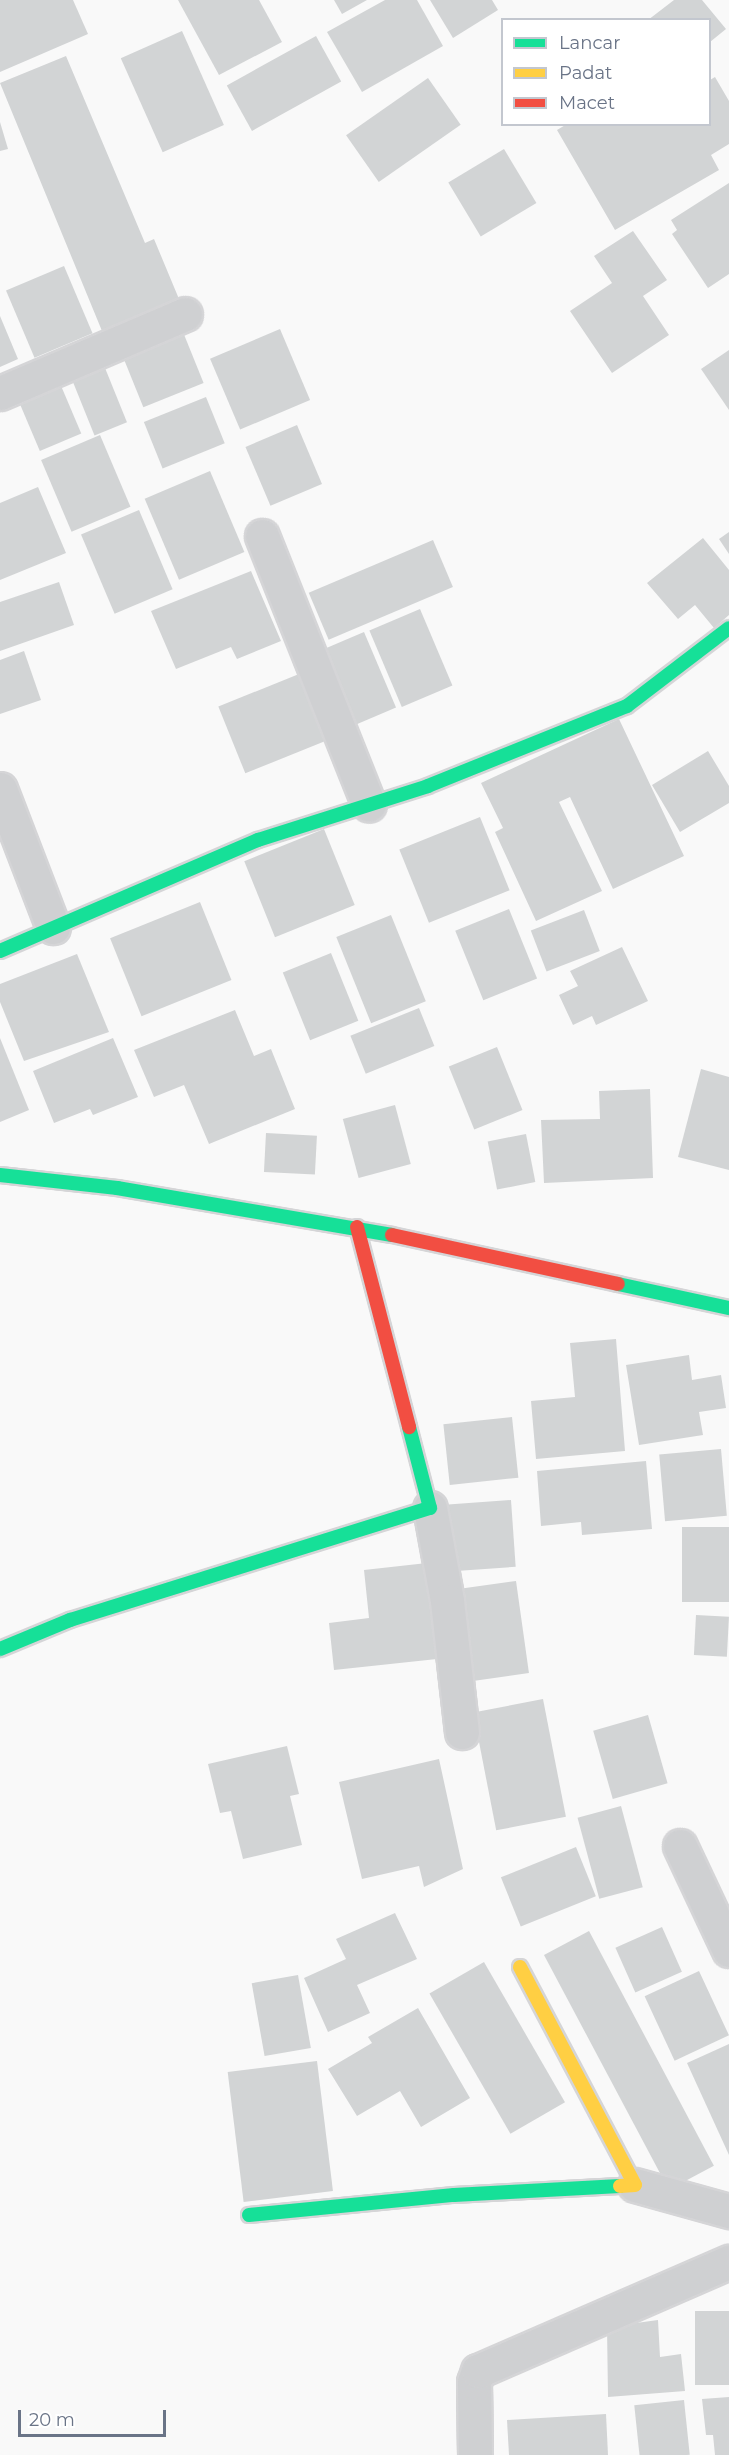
<!DOCTYPE html>
<style>
body{margin:0}
#map{position:relative;width:729px;height:2455px;overflow:hidden;background:#f9f9f9;font-family:Montserrat,sans-serif}
div>[style]{position:absolute}
.building>*{inset:0;background:#d2d4d5;transform-origin:0 0}
.roads{filter:drop-shadow(2px 0 #d5d5d7) drop-shadow(-2px 0 #d5d5d7) drop-shadow(0 2px #d5d5d7) drop-shadow(0 -2px #d5d5d7)}
.street>*{height:33px;margin:-16.5px;padding:0 16.5px;transform-origin:16.5px;border-radius:16.5px;background:#cfd0d2}
.fast>*{height:14px;margin:-7px;padding:0 7px;transform-origin:7px;border-radius:7px;background:#16e098}
.slow>*{height:14px;margin:-7px;padding:0 7px;transform-origin:7px;border-radius:7px;background:#ffcf43}
.jam>*{height:14px;margin:-7px;padding:0 7px;transform-origin:7px;border-radius:7px;background:#f24e42}
span{translate:-50% -50%;white-space:nowrap;text-align:center;line-height:1.15;-webkit-text-stroke:6px #fff;paint-order:stroke}
.legend{position:absolute;left:501px;top:18px;width:210px;height:108px;box-sizing:border-box;background:#fff;border:2px solid #c3c7cf;margin:0;padding:8px 10px;list-style:none;font-size:18px;color:#6a7487}
.legend li{display:flex;align-items:center;gap:12px;height:30px}
.legend b{width:30px;border:2px solid #c3c7cf}
.scale{position:absolute;left:18px;top:2410px;width:148px;height:27px;box-sizing:border-box;border:3px solid #6a7487;border-top:0;padding-left:8px;font-size:18px;line-height:21px;white-space:nowrap;color:#6a7487;-webkit-text-stroke:4px #fff;paint-order:stroke}
</style>
<div id="map">
<div class="building">
<div style="clip-path:polygon(0 0,73px 0,88px 34px,0 72px)"></div>
<div style="clip-path:polygon(178px 0,259px 0,282px 42px,219px 75px)"></div>
<div style="clip-path:polygon(334px 0,367px 0,342px 14px)"></div>
<div style="clip-path:polygon(385px 0,417px 0,443px 46px,362px 92px,327px 32px)"></div>
<div style="clip-path:polygon(430px 0,492px 0,498px 10px,453px 38px)"></div>
<div style="clip-path:polygon(674px 0,702px 0,726px 29px,710px 42px,710px 20px,648px 20px)"></div>
<div style="left:182px;top:31px;width:103px;height:67px;rotate:66deg"></div>
<div style="left:316px;top:36px;width:52px;height:102px;rotate:61deg"></div>
<div style="clip-path:polygon(66px 56px,145px 243px,154px 239px,179px 299px,102px 331px,0 83px)"></div>
<div style="clip-path:polygon(715px 77px,729px 101px,729px 144px,711px 155px,719px 170px,615px 230px,557px 130px,567px 124px,710px 124px,710px 80px)"></div>
<div style="left:428px;top:78px;width:57px;height:100px;rotate:55deg"></div>
<div style="clip-path:polygon(0 122px,8px 149px,0 151px)"></div>
<div style="left:504px;top:149px;width:63px;height:65px;rotate:59deg"></div>
<div style="clip-path:polygon(729px 183px,729px 274px,708px 288px,672px 234px,677px 230px,671px 220px)"></div>
<div style="clip-path:polygon(633px 231px,667px 280px,643px 296px,669px 335px,612px 373px,570px 311px,612px 283px,594px 256px)"></div>
<div style="left:64px;top:266px;width:73px;height:63px;rotate:67deg"></div>
<div style="clip-path:polygon(0 316px,18px 359px,0 367px)"></div>
<div style="left:280px;top:329px;width:77px;height:76px;rotate:67deg"></div>
<div style="left:183px;top:332px;width:55px;height:65px;rotate:68deg"></div>
<div style="clip-path:polygon(729px 350px,729px 410px,701px 369px)"></div>
<div style="left:103px;top:363px;width:64px;height:35px;rotate:68deg"></div>
<div style="left:59px;top:381px;width:57px;height:45px;rotate:67deg"></div>
<div style="left:206px;top:397px;width:50px;height:67px;rotate:68deg"></div>
<div style="left:297px;top:425px;width:64px;height:56px;rotate:67deg"></div>
<div style="left:100px;top:435px;width:78px;height:64px;rotate:67deg"></div>
<div style="left:210px;top:471px;width:88px;height:71px;rotate:67deg"></div>
<div style="clip-path:polygon(38px 487px,66px 553px,0 580px,0 503px)"></div>
<div style="left:139px;top:510px;width:86px;height:63px;rotate:67deg"></div>
<div style="clip-path:polygon(729px 532px,729px 554px,719px 539px)"></div>
<div style="clip-path:polygon(703px 538px,729px 570px,729px 615px,714px 628px,695px 605px,678px 619px,647px 583px)"></div>
<div style="left:433px;top:540px;width:51px;height:135px;rotate:67deg"></div>
<div style="clip-path:polygon(251px 571px,281px 641px,237px 659px,231px 647px,176px 669px,151px 611px)"></div>
<div style="clip-path:polygon(59px 582px,74px 625px,0 651px,0 602px)"></div>
<div style="left:420px;top:609px;width:83px;height:55px;rotate:67deg"></div>
<div style="left:364px;top:632px;width:82px;height:44px;rotate:67deg"></div>
<div style="clip-path:polygon(24px 651px,41px 700px,0 714px,0 660px)"></div>
<div style="left:299px;top:674px;width:72px;height:87px;rotate:68deg"></div>
<div style="clip-path:polygon(619px 719px,684px 856px,613px 889px,570px 797px,559px 802px,602px 891px,536px 921px,495px 832px,503px 828px,481px 783px)"></div>
<div style="clip-path:polygon(708px 751px,729px 786px,729px 803px,680px 832px,652px 785px)"></div>
<div style="left:480px;top:817px;width:79px;height:87px;rotate:68deg"></div>
<div style="left:324px;top:829px;width:82px;height:86px;rotate:68deg"></div>
<div style="left:200px;top:902px;width:84px;height:97px;rotate:68deg"></div>
<div style="left:509px;top:909px;width:75px;height:58px;rotate:68deg"></div>
<div style="left:584px;top:910px;width:44px;height:57px;rotate:69deg"></div>
<div style="left:391px;top:915px;width:93px;height:59px;rotate:68deg"></div>
<div style="clip-path:polygon(622px 947px,648px 1001px,596px 1025px,592px 1016px,573px 1025px,559px 995px,578px 986px,570px 971px)"></div>
<div style="left:331px;top:953px;width:73px;height:52px;rotate:68deg"></div>
<div style="clip-path:polygon(77px 954px,109px 1032px,24px 1061px,0 1002px,0 984px)"></div>
<div style="left:419px;top:1008px;width:41px;height:74px;rotate:68deg"></div>
<div style="clip-path:polygon(235px 1010px,254px 1056px,271px 1049px,295px 1109px,209px 1144px,184px 1085px,154px 1097px,134px 1050px)"></div>
<div style="clip-path:polygon(0 1038px,29px 1110px,0 1122px)"></div>
<div style="clip-path:polygon(113px 1038px,138px 1097px,93px 1115px,90px 1109px,54px 1123px,33px 1071px)"></div>
<div style="left:497px;top:1047px;width:68px;height:52px;rotate:68deg"></div>
<div style="clip-path:polygon(701px 1069px,729px 1077px,729px 1170px,678px 1157px)"></div>
<div style="clip-path:polygon(650px 1089px,653px 1178px,544px 1183px,541px 1120px,600px 1119px,599px 1091px)"></div>
<div style="left:395px;top:1105px;width:61px;height:54px;rotate:75deg"></div>
<div style="left:266px;top:1133px;width:51px;height:39px;rotate:3deg"></div>
<div style="left:526px;top:1134px;width:49px;height:39px;rotate:79deg"></div>
<div style="clip-path:polygon(616px 1339px,625px 1451px,536px 1459px,531px 1401px,575px 1397px,570px 1343px)"></div>
<div style="clip-path:polygon(689px 1355px,692px 1380px,721px 1375px,726px 1408px,699px 1412px,703px 1435px,639px 1445px,626px 1365px)"></div>
<div style="left:512px;top:1417px;width:61px;height:69px;rotate:84deg"></div>
<div style="left:721px;top:1449px;width:67px;height:62px;rotate:85deg"></div>
<div style="clip-path:polygon(646px 1461px,652px 1529px,582px 1535px,581px 1522px,541px 1526px,537px 1471px)"></div>
<div style="left:511px;top:1500px;width:67px;height:63px;rotate:86deg"></div>
<div style="left:729px;top:1527px;width:75px;height:47px;rotate:90deg"></div>
<div style="clip-path:polygon(427px 1563px,437px 1659px,334px 1670px,329px 1623px,369px 1618px,364px 1570px)"></div>
<div style="left:516px;top:1581px;width:93px;height:60px;rotate:82deg"></div>
<div style="left:696px;top:1615px;width:33px;height:40px;rotate:3deg"></div>
<div style="left:543px;top:1699px;width:120px;height:71px;rotate:79deg"></div>
<div style="left:648px;top:1715px;width:71px;height:57px;rotate:74deg"></div>
<div style="clip-path:polygon(287px 1746px,299px 1794px,290px 1796px,302px 1845px,243px 1859px,231px 1811px,220px 1813px,208px 1764px)"></div>
<div style="clip-path:polygon(439px 1759px,463px 1869px,424px 1887px,419px 1866px,362px 1879px,339px 1782px)"></div>
<div style="left:621px;top:1806px;width:84px;height:45px;rotate:75deg"></div>
<div style="left:576px;top:1847px;width:53px;height:81px;rotate:68deg"></div>
<div style="clip-path:polygon(395px 1913px,417px 1959px,357px 1985px,370px 2013px,328px 2032px,304px 1978px,346px 1959px,336px 1939px)"></div>
<div style="left:662px;top:1927px;width:49px;height:51px;rotate:66deg"></div>
<div style="left:589px;top:1931px;width:266px;height:51px;rotate:62deg"></div>
<div style="left:484px;top:1962px;width:162px;height:63px;rotate:60deg"></div>
<div style="left:699px;top:1971px;width:71px;height:60px;rotate:65deg"></div>
<div style="left:298px;top:1975px;width:74px;height:47px;rotate:80deg"></div>
<div style="clip-path:polygon(418px 2008px,470px 2098px,421px 2127px,400px 2091px,357px 2116px,328px 2069px,372px 2043px,368px 2037px)"></div>
<div style="clip-path:polygon(729px 2044px,729px 2155px,687px 2063px)"></div>
<div style="left:317px;top:2061px;width:131px;height:90px;rotate:83deg"></div>
<div style="left:729px;top:2311px;width:74px;height:34px;rotate:90deg"></div>
<div style="clip-path:polygon(658px 2320px,660px 2357px,681px 2354px,685px 2391px,608px 2397px,607px 2327px)"></div>
<div style="clip-path:polygon(729px 2397px,729px 2455px,715px 2455px,713px 2435px,706px 2435px,702px 2399px)"></div>
<div style="left:684px;top:2400px;width:55px;height:50px;rotate:84deg"></div>
<div style="clip-path:polygon(606px 2414px,608px 2455px,509px 2455px,507px 2420px)"></div>
</div>
<div class="roads">
<div class="street">
<div style="left:0;top:393px;width:201px;rotate:-23.1deg"></div>
<div style="left:262px;top:536px;width:289px;rotate:68.3deg"></div>
<div style="left:0;top:789px;width:148px;rotate:69deg"></div>
<div style="left:430px;top:1508px;width:95px;rotate:79.6deg"></div>
<div style="left:447px;top:1601px;width:132px;rotate:83.5deg"></div>
<div style="left:680px;top:1846px;width:115px;rotate:64.8deg"></div>
<div style="left:635px;top:2185px;width:98px;rotate:15.5deg"></div>
<div style="left:475px;top:2455px;width:73px;rotate:-90.8deg"></div>
<div style="left:474px;top:2382px;width:12px;rotate:-70deg"></div>
<div style="left:478px;top:2371px;width:274px;rotate:-23.5deg"></div>
</div>
<div class="fast">
<div style="left:0;top:951px;width:281px;rotate:-23.3deg"></div>
<div style="left:258px;top:840px;width:178px;rotate:-17.6deg"></div>
<div style="left:428px;top:786px;width:214px;rotate:-21.9deg"></div>
<div style="left:627px;top:706px;width:128px;rotate:-37.4deg"></div>
<div style="left:0;top:1175px;width:118px;rotate:6.3deg"></div>
<div style="left:117px;top:1188px;width:279px;rotate:9.7deg"></div>
<div style="left:618px;top:1284px;width:114px;rotate:12.2deg"></div>
<div style="left:0;top:1649px;width:76px;rotate:-22.5deg"></div>
<div style="left:70px;top:1620px;width:377px;rotate:-17.3deg"></div>
<div style="left:430px;top:1508px;width:84px;rotate:-104.5deg"></div>
<div style="left:249px;top:2215px;width:206px;rotate:-5.6deg"></div>
<div style="left:454px;top:2195px;width:166px;rotate:-3.1deg"></div>
</div>
<div class="slow">
<div style="left:520px;top:1967px;width:246px;rotate:62.2deg"></div>
<div style="left:635px;top:2185px;width:15px;rotate:176deg"></div>
</div>
<div class="jam">
<div style="left:357px;top:1227px;width:207px;rotate:75.4deg"></div>
<div style="left:392px;top:1235px;width:231px;rotate:12.2deg"></div>
</div>
</div>
<ul class="legend">
<li><b style="height:8px;background:#16e098"></b>Lancar</li>
<li><b style="height:8px;background:#ffcf43"></b>Padat</li>
<li><b style="height:8px;background:#f24e42"></b>Macet</li>
</ul>
<div class="scale">20 m</div>
</div>
